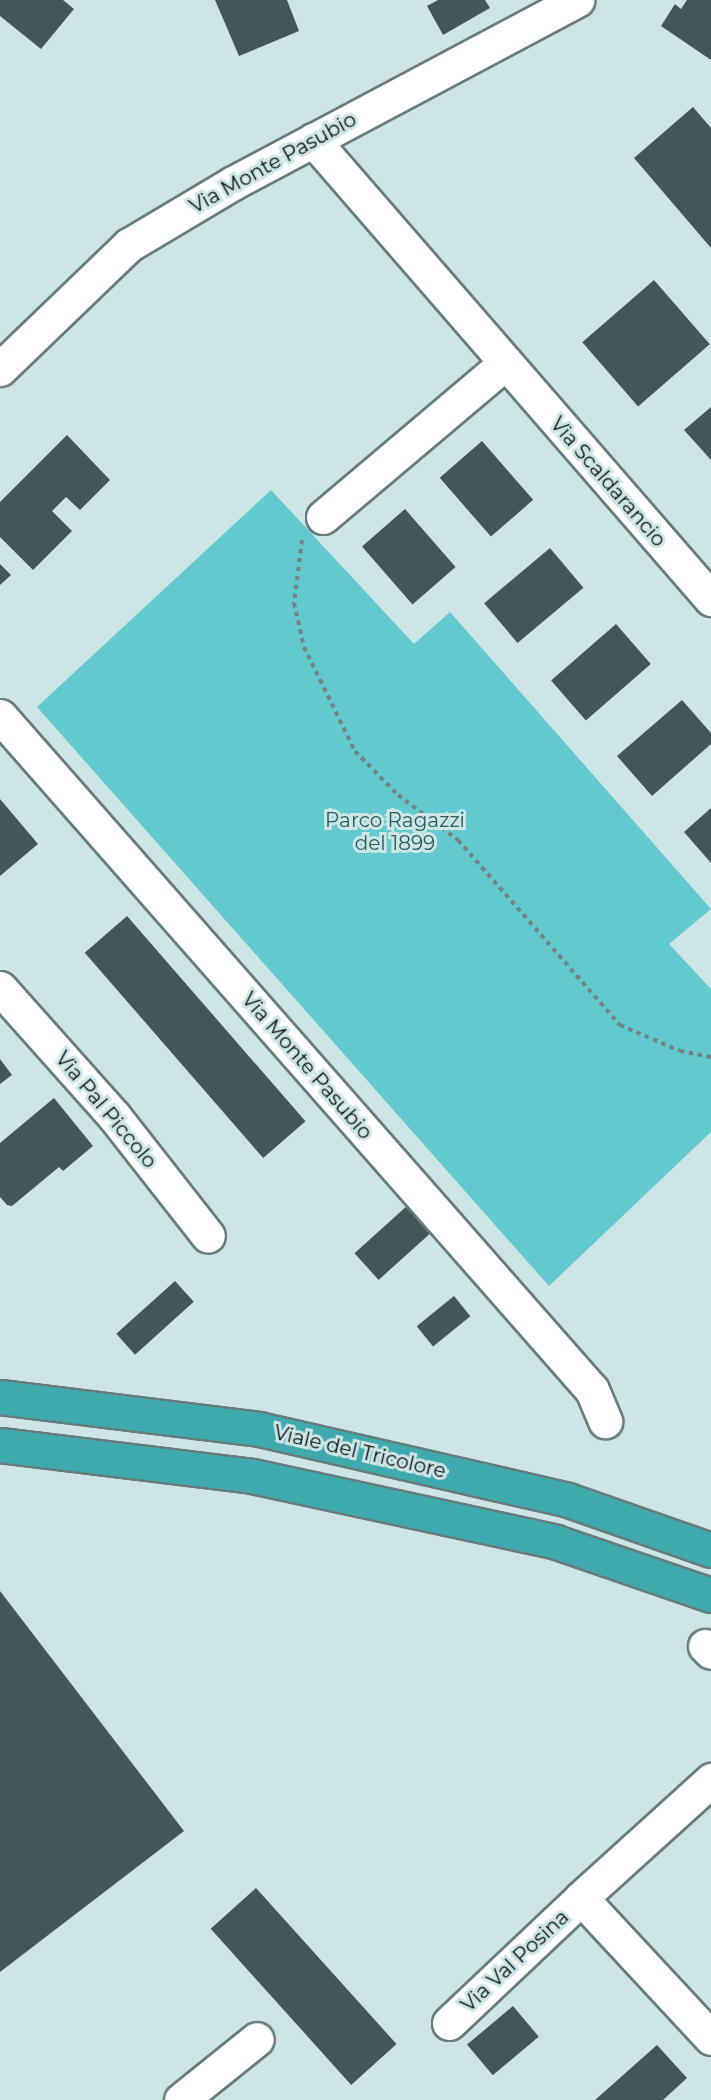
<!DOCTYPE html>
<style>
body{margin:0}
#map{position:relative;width:711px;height:2100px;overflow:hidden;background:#cee5e6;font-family:Montserrat,sans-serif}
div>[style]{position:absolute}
.green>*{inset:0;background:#62c9ce}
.building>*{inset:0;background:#435758;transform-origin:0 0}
.path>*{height:4px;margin-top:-2px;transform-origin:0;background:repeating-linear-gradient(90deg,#748485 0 4.5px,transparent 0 9px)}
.roads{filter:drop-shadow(2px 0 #677b7c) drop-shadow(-2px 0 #677b7c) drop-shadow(0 2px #677b7c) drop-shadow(0 -2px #677b7c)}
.minor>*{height:33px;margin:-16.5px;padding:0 16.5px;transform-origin:16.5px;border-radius:16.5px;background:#fff}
.highway>*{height:33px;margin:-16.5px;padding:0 16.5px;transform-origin:16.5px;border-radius:16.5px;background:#3faaae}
span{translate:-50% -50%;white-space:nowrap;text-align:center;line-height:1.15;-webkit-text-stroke:6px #cee5e6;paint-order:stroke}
.street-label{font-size:20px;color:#0a1212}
.park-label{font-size:20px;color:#275e61}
</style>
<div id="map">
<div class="green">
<div style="clip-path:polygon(271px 490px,414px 644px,450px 612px,711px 909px,669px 944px,711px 989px,711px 1132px,549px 1286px,37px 707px)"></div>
</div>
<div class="building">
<div style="clip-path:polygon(0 0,63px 0,74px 9px,41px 49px,0 16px)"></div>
<div style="clip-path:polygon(215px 0,287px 0,299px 31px,239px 56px)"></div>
<div style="clip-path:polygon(438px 0,485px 0,490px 8px,443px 35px,427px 6px)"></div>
<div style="clip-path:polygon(687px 0,711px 0,711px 60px,661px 26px,675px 4px,681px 9px)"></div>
<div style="clip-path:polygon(693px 107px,711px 128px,711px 248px,634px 158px)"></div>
<div style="left:654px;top:280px;width:85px;height:95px;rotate:49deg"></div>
<div style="clip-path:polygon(711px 407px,711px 460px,684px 430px)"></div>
<div style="clip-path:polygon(67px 435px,110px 480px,80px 510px,66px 497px,52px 511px,72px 531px,33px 570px,0 537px,0 502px)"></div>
<div style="left:482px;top:441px;width:78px;height:56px;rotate:49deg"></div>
<div style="left:405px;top:509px;width:77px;height:57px;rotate:49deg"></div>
<div style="left:550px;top:548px;width:52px;height:86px;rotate:50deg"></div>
<div style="clip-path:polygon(0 564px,11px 575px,0 585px)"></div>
<div style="left:616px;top:624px;width:53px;height:86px;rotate:49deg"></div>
<div style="clip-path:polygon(682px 700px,711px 733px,711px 744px,652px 796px,617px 756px)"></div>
<div style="clip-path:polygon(0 799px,38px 844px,0 876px)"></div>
<div style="clip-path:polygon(711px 808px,711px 863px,684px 832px)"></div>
<div style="left:127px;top:916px;width:272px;height:56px;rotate:49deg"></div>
<div style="clip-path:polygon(0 1059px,12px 1075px,0 1084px)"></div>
<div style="clip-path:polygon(54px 1098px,93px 1146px,63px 1171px,59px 1167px,12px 1206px,7px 1205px,0 1197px,0 1143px)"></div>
<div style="left:408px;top:1205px;width:36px;height:72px;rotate:48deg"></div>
<div style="left:175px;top:1281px;width:28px;height:79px;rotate:48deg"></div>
<div style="left:454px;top:1296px;width:26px;height:48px;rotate:51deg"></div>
<div style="clip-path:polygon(0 1591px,184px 1831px,0 1972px)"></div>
<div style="left:256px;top:1888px;width:210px;height:61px;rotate:48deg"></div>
<div style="left:513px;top:2006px;width:40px;height:60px;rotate:50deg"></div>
<div style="clip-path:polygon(657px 2045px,687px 2078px,663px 2100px,595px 2100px)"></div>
</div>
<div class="path">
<div style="left:302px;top:540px;width:64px;rotate:97.2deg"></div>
<div style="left:294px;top:603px;width:45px;rotate:77.2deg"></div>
<div style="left:304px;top:647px;width:116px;rotate:63.9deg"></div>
<div style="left:355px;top:751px;width:62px;rotate:45.7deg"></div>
<div style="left:398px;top:795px;width:75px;rotate:36.9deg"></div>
<div style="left:458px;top:840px;width:246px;rotate:48.8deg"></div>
<div style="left:620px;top:1025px;width:65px;rotate:23.4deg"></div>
<div style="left:680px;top:1051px;width:32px;rotate:11deg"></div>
</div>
<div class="roads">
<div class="minor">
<div style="left:313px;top:140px;width:608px;rotate:49.07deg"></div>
<div style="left:0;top:369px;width:179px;rotate:-43.9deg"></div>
<div style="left:129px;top:245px;width:121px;rotate:-30.8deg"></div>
<div style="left:233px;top:183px;width:390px;rotate:-28deg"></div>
<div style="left:323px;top:517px;width:237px;rotate:-40.2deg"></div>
<div style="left:0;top:716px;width:897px;rotate:48.71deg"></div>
<div style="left:592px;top:1390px;width:34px;rotate:67deg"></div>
<div style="left:0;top:988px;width:171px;rotate:48.3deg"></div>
<div style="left:114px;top:1116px;width:152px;rotate:51.9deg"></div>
<div style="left:705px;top:1646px;width:8px;rotate:45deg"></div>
<div style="left:581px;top:1898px;width:176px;rotate:-42.2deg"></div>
<div style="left:449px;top:2023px;width:182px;rotate:-43.4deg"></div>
<div style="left:581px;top:1898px;width:191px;rotate:47.1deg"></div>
<div style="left:181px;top:2100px;width:97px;rotate:-38.8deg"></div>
</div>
<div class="highway">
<div style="left:0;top:1397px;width:261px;rotate:7deg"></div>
<div style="left:259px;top:1429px;width:317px;rotate:12.9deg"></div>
<div style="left:568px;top:1500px;width:151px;rotate:19.3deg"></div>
<div style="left:0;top:1445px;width:254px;rotate:7deg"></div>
<div style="left:252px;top:1476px;width:311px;rotate:12.2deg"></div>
<div style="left:556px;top:1542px;width:164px;rotate:18.9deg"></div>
</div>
</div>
<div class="street-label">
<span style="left:273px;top:163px;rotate:-29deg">Via Monte Pasubio</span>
<span style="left:608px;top:482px;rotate:49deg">Via Scaldarancio</span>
<span style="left:307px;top:1066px;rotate:49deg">Via Monte Pasubio</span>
<span style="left:106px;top:1110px;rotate:50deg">Via Pal Piccolo</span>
<span style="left:360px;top:1452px;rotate:13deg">Viale del Tricolore</span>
<span style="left:515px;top:1961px;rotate:-43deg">Via Val Posina</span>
</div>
<div class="park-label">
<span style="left:395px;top:832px">Parco Ragazzi<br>del 1899</span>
</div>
</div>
